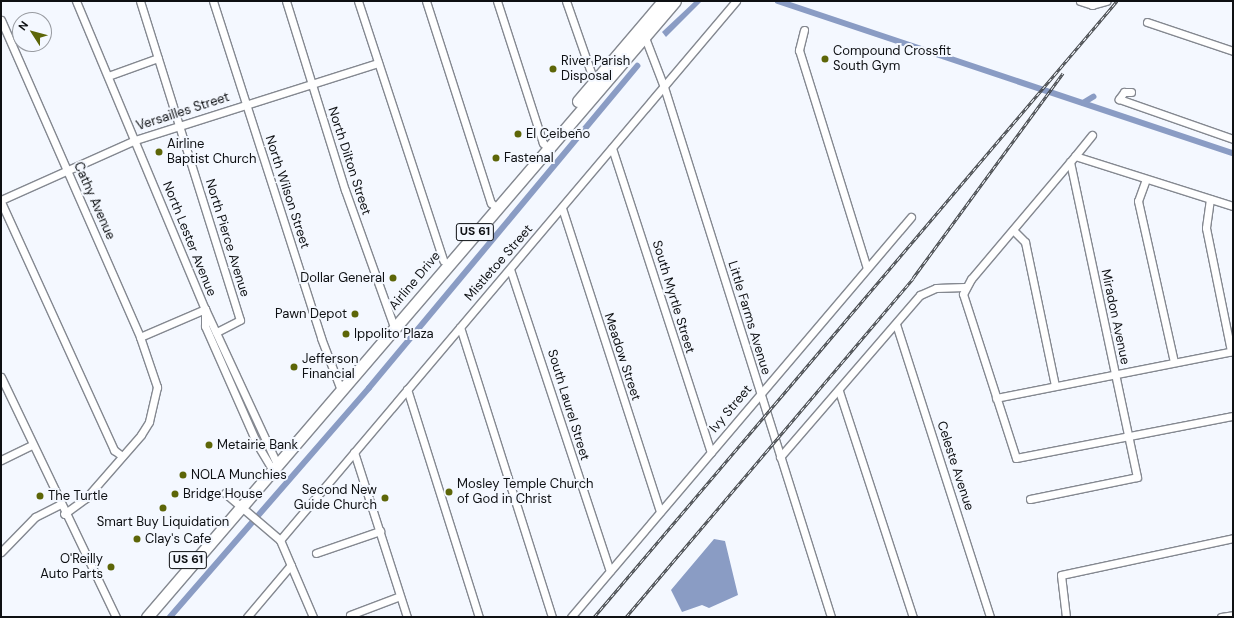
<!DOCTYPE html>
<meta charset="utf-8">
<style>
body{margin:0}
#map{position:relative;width:1234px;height:618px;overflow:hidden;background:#f4f8ff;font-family:"DM Sans",sans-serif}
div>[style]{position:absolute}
.water>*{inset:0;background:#8a9cc4}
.canal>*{height:5.5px;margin:-2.75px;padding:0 2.75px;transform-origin:2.75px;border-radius:2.75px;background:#8a9cc4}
.roads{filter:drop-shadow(1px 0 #848890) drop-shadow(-1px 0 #848890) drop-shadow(0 1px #848890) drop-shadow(0 -1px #848890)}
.minor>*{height:7px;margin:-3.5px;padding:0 3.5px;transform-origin:3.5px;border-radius:3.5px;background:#fff}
.highway>*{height:11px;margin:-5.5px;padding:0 5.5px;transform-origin:5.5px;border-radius:5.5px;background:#fff}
.rail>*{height:3px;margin-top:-1.5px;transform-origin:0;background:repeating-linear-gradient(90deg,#f4f8ff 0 4.5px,#414448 0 9px);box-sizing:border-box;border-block:1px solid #414448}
.dots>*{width:11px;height:11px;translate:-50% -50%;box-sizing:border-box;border:2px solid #f4f8ff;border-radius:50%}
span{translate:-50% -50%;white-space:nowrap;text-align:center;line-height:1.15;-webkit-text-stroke:4px #f4f8ff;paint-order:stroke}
.shield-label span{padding:1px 3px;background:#f4f8ff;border:1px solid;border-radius:3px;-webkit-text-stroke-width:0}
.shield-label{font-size:12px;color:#0e1013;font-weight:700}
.poi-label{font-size:13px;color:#0e1013}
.left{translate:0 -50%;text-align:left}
.right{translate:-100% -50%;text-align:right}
.street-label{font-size:13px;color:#0e1013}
.frame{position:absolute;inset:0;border:2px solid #0e1013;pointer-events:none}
.north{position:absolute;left:12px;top:12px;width:40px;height:40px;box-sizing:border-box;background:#f4f8ff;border:1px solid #989ba1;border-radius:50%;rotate:306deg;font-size:11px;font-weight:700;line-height:16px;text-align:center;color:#0e1013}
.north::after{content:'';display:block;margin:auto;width:14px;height:18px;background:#5d6608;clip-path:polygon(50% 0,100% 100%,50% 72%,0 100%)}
</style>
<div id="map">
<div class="water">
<div style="clip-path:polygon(695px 1px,702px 1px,666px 37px,662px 32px)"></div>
<div style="clip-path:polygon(714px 539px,725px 541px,738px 595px,709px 608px,702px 605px,682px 612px,671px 590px)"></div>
</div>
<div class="canal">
<div style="left:778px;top:1px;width:480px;rotate:18.5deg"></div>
<div style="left:1083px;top:103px;width:12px;rotate:-31deg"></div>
<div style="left:170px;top:617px;width:303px;rotate:-49deg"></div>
<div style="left:369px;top:388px;width:419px;rotate:-50.2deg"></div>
</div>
<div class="roads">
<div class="minor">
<div style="left:76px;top:1px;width:334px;rotate:67.3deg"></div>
<div style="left:205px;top:309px;width:173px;rotate:65.1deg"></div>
<div style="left:140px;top:1px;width:334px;rotate:72.6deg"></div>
<div style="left:240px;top:320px;width:27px;rotate:153deg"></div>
<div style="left:213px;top:1px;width:354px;rotate:72.2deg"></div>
<div style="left:321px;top:338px;width:56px;rotate:69deg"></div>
<div style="left:286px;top:1px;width:198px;rotate:72.7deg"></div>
<div style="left:345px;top:190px;width:145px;rotate:70.3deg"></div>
<div style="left:358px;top:1px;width:273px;rotate:71.8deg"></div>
<div style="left:426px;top:1px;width:212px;rotate:72.2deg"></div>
<div style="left:491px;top:203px;width:6px;rotate:39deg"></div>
<div style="left:497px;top:1px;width:149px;rotate:72.1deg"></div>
<div style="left:543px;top:143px;width:6px;rotate:45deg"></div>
<div style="left:566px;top:1px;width:88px;rotate:70.7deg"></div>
<div style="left:1080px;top:1px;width:13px;rotate:18deg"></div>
<div style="left:1092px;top:5px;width:15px;rotate:-16deg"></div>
<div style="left:1px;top:20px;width:346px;rotate:66.3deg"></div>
<div style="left:140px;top:337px;width:53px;rotate:71.2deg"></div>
<div style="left:157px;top:387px;width:36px;rotate:103deg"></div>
<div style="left:149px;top:422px;width:15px;rotate:122deg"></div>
<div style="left:141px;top:435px;width:84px;rotate:131.1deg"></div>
<div style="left:86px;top:498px;width:27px;rotate:144deg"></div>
<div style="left:1147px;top:22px;width:91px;rotate:18.6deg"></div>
<div style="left:804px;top:30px;width:21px;rotate:104deg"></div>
<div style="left:799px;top:50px;width:228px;rotate:72.7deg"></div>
<div style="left:644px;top:35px;width:56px;rotate:69deg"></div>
<div style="left:664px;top:87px;width:556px;rotate:72.51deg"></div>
<div style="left:108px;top:76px;width:53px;rotate:-19.8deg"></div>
<div style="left:1131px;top:92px;width:7px;rotate:180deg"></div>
<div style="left:1124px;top:92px;width:9px;rotate:126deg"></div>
<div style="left:1119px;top:99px;width:121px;rotate:19.3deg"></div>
<div style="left:1092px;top:135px;width:27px;rotate:129deg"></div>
<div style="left:1075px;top:156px;width:166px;rotate:17.6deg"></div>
<div style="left:612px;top:148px;width:320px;rotate:72deg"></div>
<div style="left:1075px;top:156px;width:161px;rotate:130.2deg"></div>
<div style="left:971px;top:279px;width:17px;rotate:118deg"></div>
<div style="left:963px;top:294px;width:172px;rotate:72.1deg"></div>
<div style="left:1016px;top:458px;width:221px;rotate:-11deg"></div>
<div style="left:1146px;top:179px;width:23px;rotate:110deg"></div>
<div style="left:1138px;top:201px;width:165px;rotate:77.4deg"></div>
<div style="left:1210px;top:199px;width:29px;rotate:98deg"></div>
<div style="left:1206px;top:228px;width:126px;rotate:78.5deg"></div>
<div style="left:1px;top:200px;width:147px;rotate:-24.1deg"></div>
<div style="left:135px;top:140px;width:255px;rotate:-17.6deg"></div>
<div style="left:1px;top:202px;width:273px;rotate:65.5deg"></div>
<div style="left:114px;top:450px;width:10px;rotate:37deg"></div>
<div style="left:562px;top:208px;width:319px;rotate:72.1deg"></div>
<div style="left:1013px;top:230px;width:17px;rotate:45deg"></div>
<div style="left:1025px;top:242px;width:147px;rotate:78.2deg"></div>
<div style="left:510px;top:269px;width:318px;rotate:71.7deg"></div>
<div style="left:205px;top:309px;width:17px;rotate:90deg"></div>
<div style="left:205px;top:326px;width:129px;rotate:66.2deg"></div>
<div style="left:257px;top:444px;width:33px;rotate:59deg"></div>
<div style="left:896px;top:324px;width:308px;rotate:72.2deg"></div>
<div style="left:460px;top:327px;width:304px;rotate:72.4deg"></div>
<div style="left:140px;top:337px;width:71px;rotate:-23.3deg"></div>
<div style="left:1px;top:377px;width:266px;rotate:64.4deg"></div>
<div style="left:407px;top:389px;width:239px;rotate:72.5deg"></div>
<div style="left:839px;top:391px;width:238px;rotate:71.9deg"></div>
<div style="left:996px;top:398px;width:242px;rotate:-11.2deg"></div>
<div style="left:354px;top:452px;width:173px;rotate:72.2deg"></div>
<div style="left:780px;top:457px;width:214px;rotate:-49.2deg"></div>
<div style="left:920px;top:295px;width:17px;rotate:-24deg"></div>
<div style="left:936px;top:288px;width:29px;rotate:-2deg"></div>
<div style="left:1px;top:460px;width:34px;rotate:-26deg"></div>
<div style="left:225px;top:493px;width:72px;rotate:40.5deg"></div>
<div style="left:280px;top:540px;width:84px;rotate:66.8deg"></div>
<div style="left:1030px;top:499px;width:109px;rotate:-11.6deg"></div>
<div style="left:1137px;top:477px;width:322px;rotate:-102deg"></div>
<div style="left:280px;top:540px;width:706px;rotate:-49.77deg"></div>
<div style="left:1px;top:552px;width:49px;rotate:-45.8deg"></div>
<div style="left:35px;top:517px;width:28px;rotate:-27deg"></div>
<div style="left:316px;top:553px;width:68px;rotate:-19deg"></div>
<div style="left:350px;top:615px;width:53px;rotate:-20.8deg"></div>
<div style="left:247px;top:617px;width:68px;rotate:-49.8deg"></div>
<div style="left:571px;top:617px;width:525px;rotate:-49.64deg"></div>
<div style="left:1066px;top:617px;width:42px;rotate:-96.8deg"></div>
<div style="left:1061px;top:575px;width:176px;rotate:-12.1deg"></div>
<div style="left:1221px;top:617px;width:12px;rotate:-9deg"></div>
</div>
<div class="highway">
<div style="left:578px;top:101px;width:131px;rotate:-49.6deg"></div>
<div style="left:147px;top:617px;width:811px;rotate:-49.4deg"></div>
</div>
</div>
<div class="rail">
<div style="left:594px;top:617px;width:808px;rotate:-49.67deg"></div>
<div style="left:626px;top:617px;width:444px;rotate:-49.7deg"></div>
<div style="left:913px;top:278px;width:254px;rotate:-53.8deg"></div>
</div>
<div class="dots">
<div style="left:825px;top:59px;background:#5d6608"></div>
<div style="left:553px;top:69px;background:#5d6608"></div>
<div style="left:518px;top:134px;background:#5d6608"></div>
<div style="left:159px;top:152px;background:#5d6608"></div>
<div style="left:496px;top:158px;background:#5d6608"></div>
<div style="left:393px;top:278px;background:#5d6608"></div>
<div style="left:355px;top:314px;background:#5d6608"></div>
<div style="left:346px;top:334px;background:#5d6608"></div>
<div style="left:294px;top:367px;background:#5d6608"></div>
<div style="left:209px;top:445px;background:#5d6608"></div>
<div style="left:183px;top:475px;background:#5d6608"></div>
<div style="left:449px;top:492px;background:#5d6608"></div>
<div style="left:175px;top:494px;background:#5d6608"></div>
<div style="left:40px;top:496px;background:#5d6608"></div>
<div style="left:385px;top:498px;background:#5d6608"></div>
<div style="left:163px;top:508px;background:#5d6608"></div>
<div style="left:137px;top:539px;background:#5d6608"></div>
<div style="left:111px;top:567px;background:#5d6608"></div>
</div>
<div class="shield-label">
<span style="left:475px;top:232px">US 61</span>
<span style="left:188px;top:560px">US 61</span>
</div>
<div class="poi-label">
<span class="left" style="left:833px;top:59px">Compound Crossfit<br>South Gym</span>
<span class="left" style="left:561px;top:69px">River Parish<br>Disposal</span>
<span class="left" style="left:526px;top:134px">El Ceibeño</span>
<span class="left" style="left:167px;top:152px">Airline<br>Baptist Church</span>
<span class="left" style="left:504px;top:158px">Fastenal</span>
<span class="right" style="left:385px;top:278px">Dollar General</span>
<span class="right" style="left:347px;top:314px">Pawn Depot</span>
<span class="left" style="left:354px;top:334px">Ippolito Plaza</span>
<span class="left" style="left:302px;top:367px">Jefferson<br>Financial</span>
<span class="left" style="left:217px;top:445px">Metairie Bank</span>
<span class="left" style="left:191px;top:475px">NOLA Munchies</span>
<span class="left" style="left:457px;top:492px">Mosley Temple Church<br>of God in Christ</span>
<span class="right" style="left:377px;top:498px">Second New<br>Guide Church</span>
<span class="left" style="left:183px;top:494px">Bridge House</span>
<span class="left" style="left:48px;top:496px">The Turtle</span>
<span style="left:163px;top:522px">Smart Buy Liquidation</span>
<span class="left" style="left:145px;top:539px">Clay's Cafe</span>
<span class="right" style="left:103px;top:567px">O'Reilly<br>Auto Parts</span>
</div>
<div class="street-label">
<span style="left:183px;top:112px;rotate:-18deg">Versailles Street</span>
<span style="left:349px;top:161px;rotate:72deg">North Dilton Street</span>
<span style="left:287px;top:192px;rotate:72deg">North Wilson Street</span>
<span style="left:94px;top:201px;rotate:66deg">Cathy Avenue</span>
<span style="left:227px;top:238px;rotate:73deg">North Pierce Avenue</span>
<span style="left:189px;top:239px;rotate:68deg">North Lester Avenue</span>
<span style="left:499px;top:263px;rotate:-49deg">Mistletoe Street</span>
<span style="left:415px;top:281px;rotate:-50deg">Airline Drive</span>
<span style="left:673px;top:297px;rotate:73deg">South Myrtle Street</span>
<span style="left:1115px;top:317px;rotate:78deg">Miradon Avenue</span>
<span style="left:749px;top:318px;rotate:73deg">Little Farms Avenue</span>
<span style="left:622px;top:357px;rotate:72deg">Meadow Street</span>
<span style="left:568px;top:405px;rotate:73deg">South Laurel Street</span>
<span style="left:731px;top:409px;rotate:-50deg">Ivy Street</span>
<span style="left:955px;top:466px;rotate:72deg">Celeste Avenue</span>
</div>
<div class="frame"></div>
<div class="north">N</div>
</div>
